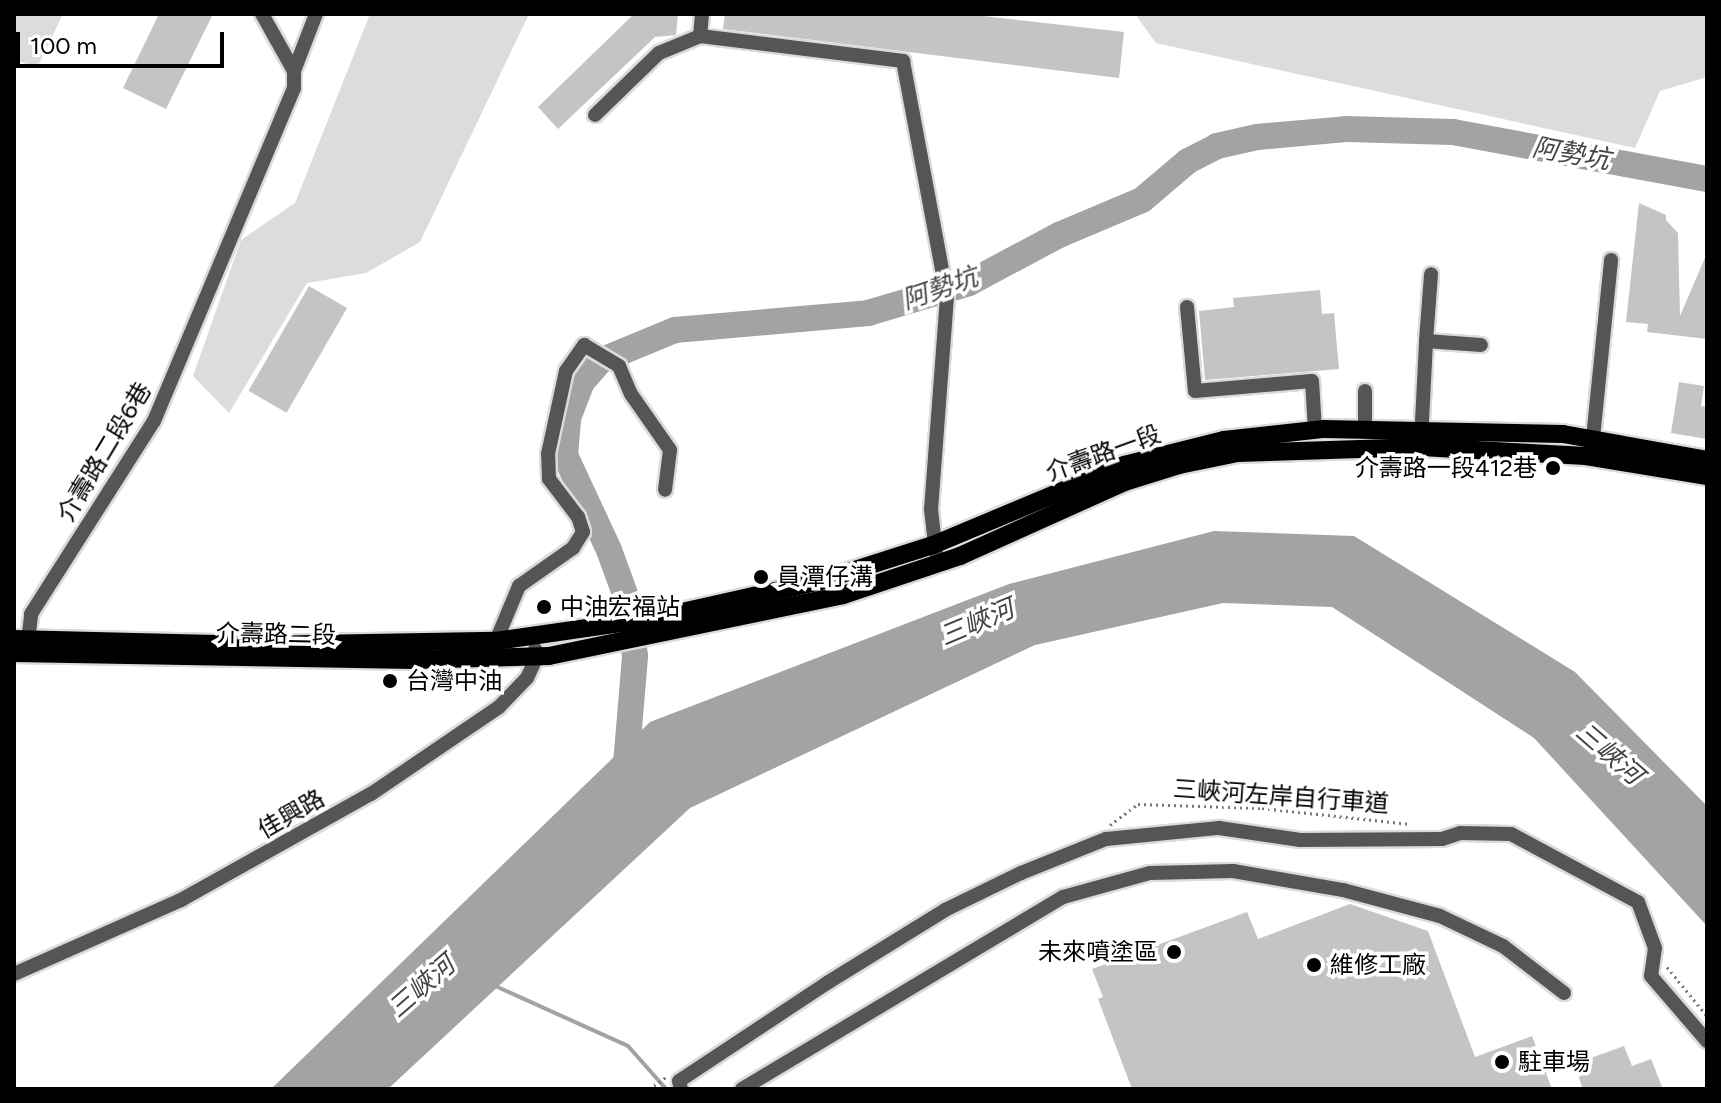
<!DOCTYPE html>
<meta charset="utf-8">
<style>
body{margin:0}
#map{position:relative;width:1721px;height:1103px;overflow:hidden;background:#fff;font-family:Figtree,"Noto Sans TC",sans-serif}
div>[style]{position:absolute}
.green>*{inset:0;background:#dcdcdc}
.water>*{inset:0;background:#a3a3a3}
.stream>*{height:4px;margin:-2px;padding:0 2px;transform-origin:2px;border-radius:2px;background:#a3a3a3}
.river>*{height:26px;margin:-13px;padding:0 13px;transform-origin:13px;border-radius:13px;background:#a3a3a3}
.building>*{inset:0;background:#c4c4c4;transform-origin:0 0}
.path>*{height:3px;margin-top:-1.5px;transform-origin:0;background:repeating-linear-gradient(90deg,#777 0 2px,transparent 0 6px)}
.roads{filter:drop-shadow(2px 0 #dbdbdb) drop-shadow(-2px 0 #dbdbdb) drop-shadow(0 2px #dbdbdb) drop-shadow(0 -2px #dbdbdb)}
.minor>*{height:14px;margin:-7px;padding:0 7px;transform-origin:7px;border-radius:7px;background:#555}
.major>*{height:18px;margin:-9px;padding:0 9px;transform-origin:9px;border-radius:9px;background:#000}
.dots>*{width:22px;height:22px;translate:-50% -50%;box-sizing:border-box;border:4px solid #fff;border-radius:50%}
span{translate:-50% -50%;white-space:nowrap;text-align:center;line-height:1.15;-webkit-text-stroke:7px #fff;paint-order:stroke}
.street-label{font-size:24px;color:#000}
.poi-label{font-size:24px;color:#000}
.right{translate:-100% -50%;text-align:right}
.left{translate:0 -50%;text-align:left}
.water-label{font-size:26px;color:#444;font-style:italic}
.frame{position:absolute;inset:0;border:16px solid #000;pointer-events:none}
.scale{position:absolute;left:16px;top:32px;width:208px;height:36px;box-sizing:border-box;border:4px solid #000;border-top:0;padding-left:10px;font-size:24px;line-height:28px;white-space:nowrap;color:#000;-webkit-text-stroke:6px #fff;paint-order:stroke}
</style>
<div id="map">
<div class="green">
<div style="clip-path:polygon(14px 14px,63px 14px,37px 68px,14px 59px)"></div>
<div style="clip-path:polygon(370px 14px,529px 14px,420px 242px,366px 273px,307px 283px,229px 413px,193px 376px,241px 240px,295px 203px)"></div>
<div style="clip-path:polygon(1135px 14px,1707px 14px,1707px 77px,1660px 91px,1635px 148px,1156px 43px)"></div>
</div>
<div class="water">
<div style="clip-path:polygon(1214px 531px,1354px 536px,1575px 672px,1707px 806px,1707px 926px,1534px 738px,1332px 607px,1223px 603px,1035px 645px,690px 808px,388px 1089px,271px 1089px,650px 722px,1009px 584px)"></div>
</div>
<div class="stream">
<div style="left:493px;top:985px;width:148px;rotate:24.3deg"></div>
<div style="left:628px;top:1046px;width:57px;rotate:48.5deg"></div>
</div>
<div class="river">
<div style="left:625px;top:776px;width:120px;rotate:-85.2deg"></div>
<div style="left:635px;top:656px;width:54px;rotate:-97.4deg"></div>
<div style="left:628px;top:602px;width:55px;rotate:-110.1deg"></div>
<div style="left:609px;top:550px;width:105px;rotate:-114.9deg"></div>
<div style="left:565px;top:455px;width:37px;rotate:-85deg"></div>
<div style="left:568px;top:418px;width:39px;rotate:-69deg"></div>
<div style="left:582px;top:382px;width:28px;rotate:-49deg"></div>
<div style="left:600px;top:361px;width:81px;rotate:-22.5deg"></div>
<div style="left:675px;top:330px;width:194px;rotate:-5deg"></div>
<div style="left:868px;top:313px;width:105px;rotate:-16.5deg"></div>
<div style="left:969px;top:283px;width:102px;rotate:-28.1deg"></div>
<div style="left:1059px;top:235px;width:90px;rotate:-22.9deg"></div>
<div style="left:1142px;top:200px;width:60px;rotate:-40.3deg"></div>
<div style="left:1188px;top:161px;width:33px;rotate:-27deg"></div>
<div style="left:1217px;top:146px;width:41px;rotate:-12.7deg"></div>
<div style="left:1257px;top:137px;width:89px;rotate:-5.1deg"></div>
<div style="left:1346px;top:129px;width:107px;rotate:1.6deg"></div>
<div style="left:1453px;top:132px;width:258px;rotate:10.5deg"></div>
</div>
<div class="building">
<div style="clip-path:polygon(159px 14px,213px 14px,166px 109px,123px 88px)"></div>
<div style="clip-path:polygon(634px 14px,678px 14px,676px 35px,655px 37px,558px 129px,538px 107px)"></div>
<div style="clip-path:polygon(725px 14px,966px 14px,1124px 32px,1119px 78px,723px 29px)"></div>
<div style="clip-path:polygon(1639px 203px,1666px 215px,1666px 220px,1678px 233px,1680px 316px,1707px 253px,1707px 339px,1647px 332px,1648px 324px,1626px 322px)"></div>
<div style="left:309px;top:286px;width:44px;height:121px;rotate:30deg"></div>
<div style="clip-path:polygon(1320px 290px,1322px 314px,1334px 313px,1339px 369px,1205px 380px,1199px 311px,1234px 307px,1233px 298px)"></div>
<div style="clip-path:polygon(1679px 382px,1704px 386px,1701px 406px,1707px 407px,1707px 439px,1671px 433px)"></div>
<div style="clip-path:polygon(1350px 904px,1428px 931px,1475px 1057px,1532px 1036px,1552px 1089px,1132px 1089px,1098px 999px,1103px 997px,1092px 969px,1247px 912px,1258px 939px)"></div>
<div style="clip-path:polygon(1624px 1046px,1632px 1066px,1651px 1059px,1663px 1089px,1583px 1089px,1574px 1064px)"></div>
</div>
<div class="path">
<div style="left:1110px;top:825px;width:35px;rotate:-37deg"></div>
<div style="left:1138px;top:804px;width:124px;rotate:1.8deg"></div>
<div style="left:1262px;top:808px;width:149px;rotate:6.2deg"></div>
<div style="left:1667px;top:967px;width:63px;rotate:50.8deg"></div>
<div style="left:649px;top:1089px;width:21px;rotate:-35deg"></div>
</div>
<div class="roads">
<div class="minor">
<div style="left:262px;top:14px;width:65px;rotate:60.7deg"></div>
<div style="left:702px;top:14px;width:22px;rotate:95deg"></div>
<div style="left:700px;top:36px;width:205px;rotate:7deg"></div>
<div style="left:903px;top:61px;width:240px;rotate:79.4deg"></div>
<div style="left:947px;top:297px;width:213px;rotate:94.3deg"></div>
<div style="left:931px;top:509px;width:44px;rotate:83.5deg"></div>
<div style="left:595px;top:115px;width:89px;rotate:-44.1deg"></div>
<div style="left:659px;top:53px;width:44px;rotate:-22.5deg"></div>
<div style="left:1187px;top:307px;width:84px;rotate:84.6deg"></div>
<div style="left:1195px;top:391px;width:117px;rotate:-4.9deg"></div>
<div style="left:1312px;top:381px;width:49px;rotate:86.5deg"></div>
<div style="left:1426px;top:341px;width:67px;rotate:-85.7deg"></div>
<div style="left:1365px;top:391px;width:39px;rotate:90deg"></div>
<div style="left:1593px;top:438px;width:179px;rotate:-84.2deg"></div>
<div style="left:1421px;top:441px;width:100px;rotate:-87.1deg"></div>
<div style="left:1426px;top:341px;width:55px;rotate:4.2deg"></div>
<div style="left:496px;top:641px;width:60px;rotate:-67.3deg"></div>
<div style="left:519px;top:586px;width:66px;rotate:-35.1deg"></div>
<div style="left:573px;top:548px;width:19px;rotate:-58deg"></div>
<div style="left:583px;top:532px;width:16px;rotate:-108deg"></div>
<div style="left:578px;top:517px;width:48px;rotate:-127.3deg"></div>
<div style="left:549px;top:479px;width:25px;rotate:-92deg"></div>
<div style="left:548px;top:454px;width:85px;rotate:-77.8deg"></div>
<div style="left:566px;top:371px;width:32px;rotate:-55deg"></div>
<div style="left:584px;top:345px;width:41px;rotate:31deg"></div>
<div style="left:619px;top:366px;width:30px;rotate:67deg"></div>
<div style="left:631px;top:394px;width:68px;rotate:55.1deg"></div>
<div style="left:670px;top:450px;width:40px;rotate:97.1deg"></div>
<div style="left:27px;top:649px;width:35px;rotate:-83deg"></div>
<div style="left:31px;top:614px;width:229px;rotate:-57.5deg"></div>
<div style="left:154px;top:421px;width:361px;rotate:-67.2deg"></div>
<div style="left:294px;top:88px;width:17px;rotate:-90deg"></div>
<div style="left:294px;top:71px;width:61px;rotate:-68.9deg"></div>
<div style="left:14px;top:974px;width:183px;rotate:-23.9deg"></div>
<div style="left:181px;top:900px;width:218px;rotate:-29.2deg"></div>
<div style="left:371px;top:794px;width:155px;rotate:-34.2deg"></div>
<div style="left:499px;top:707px;width:40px;rotate:-46deg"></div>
<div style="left:527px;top:678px;width:23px;rotate:-65deg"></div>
<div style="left:537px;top:657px;width:8px;rotate:-104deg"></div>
<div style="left:681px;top:1089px;width:8px;rotate:-104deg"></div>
<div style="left:679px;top:1081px;width:178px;rotate:-33.5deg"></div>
<div style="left:827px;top:983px;width:139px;rotate:-31.7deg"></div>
<div style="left:945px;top:910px;width:85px;rotate:-26deg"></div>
<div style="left:1021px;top:873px;width:92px;rotate:-21.8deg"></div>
<div style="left:1106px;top:839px;width:114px;rotate:-5.6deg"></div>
<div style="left:1219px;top:828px;width:82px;rotate:8.4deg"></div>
<div style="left:1300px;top:840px;width:142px;rotate:-0.4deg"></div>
<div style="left:1442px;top:839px;width:19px;rotate:-18deg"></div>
<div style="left:1460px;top:833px;width:51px;rotate:1.1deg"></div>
<div style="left:1511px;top:834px;width:144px;rotate:28.2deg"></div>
<div style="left:1638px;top:902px;width:49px;rotate:69.7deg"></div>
<div style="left:1655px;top:948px;width:28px;rotate:98deg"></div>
<div style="left:1651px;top:976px;width:86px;rotate:49.3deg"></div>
<div style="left:742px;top:1089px;width:374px;rotate:-30.9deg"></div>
<div style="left:1063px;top:897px;width:90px;rotate:-15.4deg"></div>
<div style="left:1150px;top:873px;width:83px;rotate:-1.4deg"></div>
<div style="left:1233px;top:871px;width:112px;rotate:9.8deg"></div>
<div style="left:1343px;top:890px;width:100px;rotate:15deg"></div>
<div style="left:1440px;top:916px;width:70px;rotate:25.5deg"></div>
<div style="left:1503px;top:946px;width:77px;rotate:37.6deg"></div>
</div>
<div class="major">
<div style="left:14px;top:639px;width:242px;rotate:1.4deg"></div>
<div style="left:256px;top:645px;width:240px;rotate:-1deg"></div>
<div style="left:496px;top:641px;width:161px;rotate:-8.2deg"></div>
<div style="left:655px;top:618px;width:169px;rotate:-12.6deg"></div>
<div style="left:820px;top:581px;width:119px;rotate:-17.7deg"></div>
<div style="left:933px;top:545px;width:207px;rotate:-22.7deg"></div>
<div style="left:1124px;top:465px;width:103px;rotate:-14deg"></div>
<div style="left:1224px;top:440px;width:101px;rotate:-6.3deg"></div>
<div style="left:1324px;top:429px;width:239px;rotate:1.2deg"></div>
<div style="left:1563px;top:434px;width:146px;rotate:10.2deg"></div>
<div style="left:14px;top:653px;width:399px;rotate:1deg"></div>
<div style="left:413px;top:660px;width:136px;rotate:-1.7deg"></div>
<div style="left:549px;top:656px;width:300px;rotate:-11.7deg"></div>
<div style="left:843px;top:595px;width:123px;rotate:-18.4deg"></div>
<div style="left:960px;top:556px;width:181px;rotate:-24.2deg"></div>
<div style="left:1125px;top:482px;width:57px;rotate:-17.5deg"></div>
<div style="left:1179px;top:465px;width:60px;rotate:-11.5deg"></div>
<div style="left:1238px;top:453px;width:183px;rotate:-1.9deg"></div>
<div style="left:1421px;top:447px;width:165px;rotate:3.1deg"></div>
<div style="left:1586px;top:456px;width:123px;rotate:9.4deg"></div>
</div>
</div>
<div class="dots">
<div style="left:1553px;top:468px;background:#000"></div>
<div style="left:761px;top:577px;background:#000"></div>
<div style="left:544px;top:607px;background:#000"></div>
<div style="left:390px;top:681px;background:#000"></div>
<div style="left:1174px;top:952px;background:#000"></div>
<div style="left:1314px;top:965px;background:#000"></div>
<div style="left:1502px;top:1062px;background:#000"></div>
</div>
<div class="street-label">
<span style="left:104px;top:452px;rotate:-59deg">介壽路二段6巷</span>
<span style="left:1103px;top:453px;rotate:-20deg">介壽路一段</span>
<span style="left:276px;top:634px;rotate:1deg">介壽路二段</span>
<span style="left:1281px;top:796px;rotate:4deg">三峽河左岸自行車道</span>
<span style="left:291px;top:814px;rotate:-30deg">佳興路</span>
</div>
<div class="poi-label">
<span class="right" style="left:1537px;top:468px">介壽路一段412巷</span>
<span class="left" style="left:777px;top:577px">員潭仔溝</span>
<span class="left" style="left:560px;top:607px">中油宏福站</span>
<span class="left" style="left:406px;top:681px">台灣中油</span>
<span class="right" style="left:1158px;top:952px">未來噴塗區</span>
<span class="left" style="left:1330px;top:965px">維修工廠</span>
<span class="left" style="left:1518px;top:1062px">駐車場</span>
</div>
<div class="water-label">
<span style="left:1571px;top:154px;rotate:10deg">阿勢坑</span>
<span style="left:940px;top:289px;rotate:-19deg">阿勢坑</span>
<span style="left:977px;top:623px;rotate:-23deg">三峽河</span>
<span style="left:1609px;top:754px;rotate:41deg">三峽河</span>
<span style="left:422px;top:987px;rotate:-41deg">三峽河</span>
</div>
<div class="frame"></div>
<div class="scale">100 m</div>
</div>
